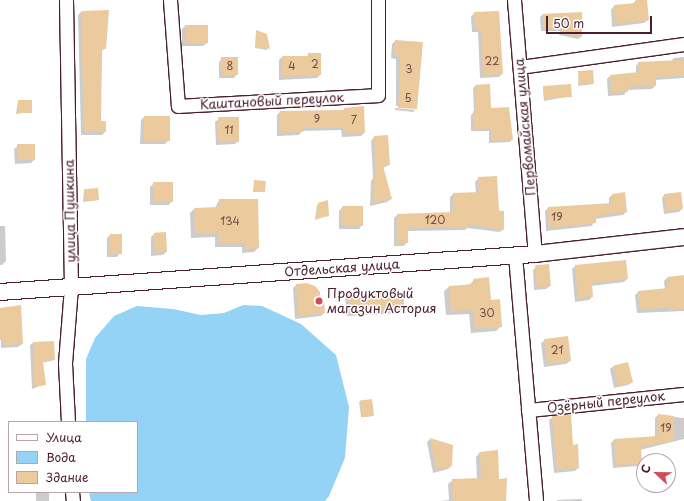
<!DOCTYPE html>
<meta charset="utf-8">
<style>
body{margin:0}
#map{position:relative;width:684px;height:501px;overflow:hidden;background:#fff;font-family:"Playpen Sans",sans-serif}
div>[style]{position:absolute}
.water>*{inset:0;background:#94d3f5}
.shadow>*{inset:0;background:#0003;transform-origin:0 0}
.building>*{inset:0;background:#ebca9d;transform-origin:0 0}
.roads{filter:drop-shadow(1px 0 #4a1f2b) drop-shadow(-1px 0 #4a1f2b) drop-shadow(0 1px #4a1f2b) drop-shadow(0 -1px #4a1f2b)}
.minor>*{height:13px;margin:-6.5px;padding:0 6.5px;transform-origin:6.5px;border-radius:6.5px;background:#fff}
.tertiary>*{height:16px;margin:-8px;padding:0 8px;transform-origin:8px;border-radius:8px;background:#fff}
.dots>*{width:11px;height:11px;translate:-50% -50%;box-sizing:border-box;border:2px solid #fff;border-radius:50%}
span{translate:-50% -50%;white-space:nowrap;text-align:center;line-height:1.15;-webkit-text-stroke:3px #fff;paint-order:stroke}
.number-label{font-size:11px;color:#724a48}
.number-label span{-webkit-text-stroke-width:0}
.street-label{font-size:13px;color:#4a1f2b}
.poi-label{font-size:13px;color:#4a1f2b}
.left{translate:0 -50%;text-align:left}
.legend{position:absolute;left:8px;top:421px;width:130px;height:72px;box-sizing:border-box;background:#fff;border:1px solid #b7a5aa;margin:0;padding:5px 7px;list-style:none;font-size:12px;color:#4a1f2b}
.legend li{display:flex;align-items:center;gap:8px;height:20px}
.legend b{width:20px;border:1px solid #b7a5aa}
.north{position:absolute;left:636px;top:453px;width:40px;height:40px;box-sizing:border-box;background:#fff;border:1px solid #b7a5aa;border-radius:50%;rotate:292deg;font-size:11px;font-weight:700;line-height:16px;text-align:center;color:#4a1f2b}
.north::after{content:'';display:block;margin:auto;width:14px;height:18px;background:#d1495b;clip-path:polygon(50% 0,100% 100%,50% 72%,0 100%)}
.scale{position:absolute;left:546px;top:16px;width:106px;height:18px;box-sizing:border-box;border:2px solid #4a1f2b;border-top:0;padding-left:5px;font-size:12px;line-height:14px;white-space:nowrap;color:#4a1f2b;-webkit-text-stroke:3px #fff;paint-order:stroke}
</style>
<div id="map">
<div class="water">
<div style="clip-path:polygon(243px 305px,262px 306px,301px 324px,336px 355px,349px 407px,345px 458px,329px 496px,325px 501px,91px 501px,89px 492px,137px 492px,137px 422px,86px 422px,86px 359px,95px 338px,114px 316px,137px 306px,173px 309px,201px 315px,224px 313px)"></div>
</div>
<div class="shadow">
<div style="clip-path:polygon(636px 0,646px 0,648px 20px,644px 23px,612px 27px,611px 10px,614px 6px,633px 4px)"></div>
<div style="clip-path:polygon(81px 12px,105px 48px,102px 51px,100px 122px,105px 132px,102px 135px,81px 135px,78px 15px)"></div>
<div style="clip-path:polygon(474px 13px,502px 74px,499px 77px,480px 78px,478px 32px,472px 32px,471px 17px)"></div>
<div style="clip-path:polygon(581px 13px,581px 37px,578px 39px,559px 35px,560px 31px,541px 31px,540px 17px,543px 14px)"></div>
<div style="clip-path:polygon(185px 26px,207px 43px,203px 46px,182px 46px,182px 29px)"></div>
<div style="clip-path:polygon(256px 31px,266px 35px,267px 50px,255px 48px)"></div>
<div style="clip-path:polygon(395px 41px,416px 109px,413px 112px,395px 110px,395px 108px,415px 110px,415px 108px,396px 106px,396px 59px,391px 58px,392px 44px)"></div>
<div style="clip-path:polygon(309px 54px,320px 75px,317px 78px,279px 80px,279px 60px,282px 57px,306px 57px)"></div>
<div style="clip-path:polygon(684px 57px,684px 78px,655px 80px,655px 86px,652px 89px,627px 90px,624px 95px,608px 96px,607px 79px,610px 76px,636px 73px,636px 66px,639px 63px,671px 61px,674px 58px)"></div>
<div style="clip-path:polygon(222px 58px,237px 74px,234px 78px,219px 78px,219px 62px)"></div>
<div style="clip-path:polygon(579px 72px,593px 84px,578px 86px)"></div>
<div style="clip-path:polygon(475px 86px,512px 139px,510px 142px,489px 143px,489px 131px,471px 131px,471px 115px,474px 112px,473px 88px)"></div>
<div style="clip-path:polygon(543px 87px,571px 96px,544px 101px)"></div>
<div style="clip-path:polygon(18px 101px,31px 112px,16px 114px)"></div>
<div style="clip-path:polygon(363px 107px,364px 133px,361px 136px,342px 137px,341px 130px,302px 131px,299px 135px,277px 136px,277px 115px,280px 112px,342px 111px)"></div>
<div style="clip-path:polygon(144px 117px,169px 117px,168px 141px,165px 144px,140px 144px,141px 120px)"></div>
<div style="clip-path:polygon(219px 119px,238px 141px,235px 144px,216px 145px,215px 122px)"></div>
<div style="clip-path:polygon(374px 137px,389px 165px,383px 168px,391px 199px,387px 202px,370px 206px,371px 181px,373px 178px,371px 141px)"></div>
<div style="clip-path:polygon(18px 146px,34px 160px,31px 163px,15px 164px,14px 149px)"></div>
<div style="clip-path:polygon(479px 178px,498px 212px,503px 229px,500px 232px,467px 228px,465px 230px,407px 231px,407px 242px,404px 246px,394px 246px,394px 218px,397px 215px,450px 213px,450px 197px,453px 194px,476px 193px,475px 182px)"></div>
<div style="clip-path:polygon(255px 181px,265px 191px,263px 192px,253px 192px)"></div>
<div style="clip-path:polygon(154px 183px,172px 201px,169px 205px,150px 205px,150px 187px)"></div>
<div style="clip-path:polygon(84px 190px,98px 200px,83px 202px)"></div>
<div style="clip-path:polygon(680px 193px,682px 209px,679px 212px,664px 214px,662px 198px,665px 194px)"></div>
<div style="clip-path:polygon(612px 195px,626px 212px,623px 215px,595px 219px,592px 226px,546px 231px,545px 211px,548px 208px,609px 204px,609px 198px)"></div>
<div style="clip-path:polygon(219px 200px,258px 248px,254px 252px,242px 253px,242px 247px,215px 247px,215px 237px,191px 238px,190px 213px,194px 209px,215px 208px)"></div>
<div style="clip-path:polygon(319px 204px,328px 215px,315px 220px,317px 205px)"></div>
<div style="clip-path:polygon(342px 208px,362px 225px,359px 229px,339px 229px,339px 211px)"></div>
<div style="clip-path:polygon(0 226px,5px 226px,6px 261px,2px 265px,0 265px)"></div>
<div style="clip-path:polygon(154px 234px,166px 252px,163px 255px,151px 256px,151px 237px)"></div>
<div style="clip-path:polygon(110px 235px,120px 253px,117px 257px,107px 257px,107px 238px)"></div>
<div style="clip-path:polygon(575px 266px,627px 279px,624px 282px,591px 286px,592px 297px,589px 300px,575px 302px,572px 269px)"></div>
<div style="clip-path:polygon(536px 267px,550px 286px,546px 289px,534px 290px,533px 270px)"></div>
<div style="clip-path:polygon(684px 276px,684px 311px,637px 313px,635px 295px,638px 292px,665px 290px,664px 281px,667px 278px)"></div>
<div style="clip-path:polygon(474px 280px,490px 301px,501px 326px,496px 331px,471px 333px,469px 314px,446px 315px,444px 291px,449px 287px,469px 285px)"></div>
<div style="clip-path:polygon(307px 284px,324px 313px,321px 316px,295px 319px,293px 288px,296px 285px)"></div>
<div style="clip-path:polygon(348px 293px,403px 293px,403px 310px,400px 313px,347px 316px,345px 296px)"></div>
<div style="clip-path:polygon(0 308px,22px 344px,18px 347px,1px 348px)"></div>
<div style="clip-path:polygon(545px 340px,570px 361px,566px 364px,544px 367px,541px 343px)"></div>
<div style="clip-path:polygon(33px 343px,54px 360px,42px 363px,45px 384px,32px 389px,30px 345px)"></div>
<div style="clip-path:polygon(614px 366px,632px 382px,628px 385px,614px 388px,610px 369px)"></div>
<div style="left:371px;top:400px;width:16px;height:12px;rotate:83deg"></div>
<div style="clip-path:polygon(658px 415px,684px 418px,684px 439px,640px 450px,641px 463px,638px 466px,613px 468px,611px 443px,614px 440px,655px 437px,655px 418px)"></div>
<div style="clip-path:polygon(553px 417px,572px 446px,578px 468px,575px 471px,554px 473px,549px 420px)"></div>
<div style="clip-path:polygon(430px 439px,451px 466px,448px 469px,433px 473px,427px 442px)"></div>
<div style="clip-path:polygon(480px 452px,498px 480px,506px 479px,505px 501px,441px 501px,449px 500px,448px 484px,453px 480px,477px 479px,476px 457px)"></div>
<div style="left:36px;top:492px;width:13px;height:9px"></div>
<div style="clip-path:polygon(582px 499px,582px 501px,557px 501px,557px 500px)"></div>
</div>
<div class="building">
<div style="clip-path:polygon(636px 0,647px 0,649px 20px,615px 24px,614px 5px,636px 3px)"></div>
<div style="clip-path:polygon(109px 10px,106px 49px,102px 49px,101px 121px,106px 121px,106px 132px,84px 132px,81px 11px)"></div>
<div style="clip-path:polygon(499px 11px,503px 74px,483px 75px,481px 29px,475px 29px,474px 12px)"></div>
<div style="clip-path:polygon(582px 12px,582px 37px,561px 33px,562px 29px,543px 29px,543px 14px)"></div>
<div style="left:185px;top:25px;width:23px;height:18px"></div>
<div style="clip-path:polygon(256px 30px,267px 34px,270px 49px,256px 47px)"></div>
<div style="clip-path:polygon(395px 40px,423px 42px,417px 109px,398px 108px,400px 77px,399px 56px,394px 55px)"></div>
<div style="clip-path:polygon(308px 53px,321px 53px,321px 75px,282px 77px,282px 56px,308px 56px)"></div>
<div style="left:221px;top:57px;width:17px;height:18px"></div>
<div style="clip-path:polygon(684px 60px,684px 76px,656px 77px,656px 86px,628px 87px,628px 92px,611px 93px,610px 75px,639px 72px,638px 62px)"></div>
<div style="left:593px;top:70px;width:14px;height:15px;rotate:86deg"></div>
<div style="clip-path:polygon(490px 84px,491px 108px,509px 107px,513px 140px,491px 141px,491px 129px,473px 129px,473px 111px,476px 111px,475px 85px)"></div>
<div style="left:571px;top:84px;width:13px;height:28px;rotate:86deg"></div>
<div style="left:18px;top:100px;width:14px;height:13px"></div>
<div style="clip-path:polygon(364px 106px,365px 133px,345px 134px,344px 128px,303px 128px,303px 132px,280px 133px,280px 111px,344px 110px,344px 108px)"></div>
<div style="left:144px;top:116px;width:26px;height:25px"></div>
<div style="left:239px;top:117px;width:25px;height:21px;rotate:90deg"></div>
<div style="clip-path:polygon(388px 135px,390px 165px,383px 166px,392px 199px,373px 203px,374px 177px,376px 178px,374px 136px)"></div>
<div style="left:35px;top:144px;width:16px;height:18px;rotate:90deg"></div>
<div style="clip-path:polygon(497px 176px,499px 211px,504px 211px,504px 230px,469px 224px,469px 227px,408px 228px,408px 243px,397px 243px,397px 214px,453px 212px,453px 193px,479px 192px,478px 177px)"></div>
<div style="left:254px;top:180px;width:12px;height:11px;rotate:5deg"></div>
<div style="left:153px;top:182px;width:20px;height:20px"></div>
<div style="left:98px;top:188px;width:12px;height:14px;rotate:85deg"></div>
<div style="clip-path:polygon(625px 192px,627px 212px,596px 216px,596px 223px,549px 228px,548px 207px,612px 203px,612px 194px)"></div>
<div style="left:681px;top:192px;width:17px;height:17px;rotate:83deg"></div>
<div style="clip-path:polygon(219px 199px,258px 199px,259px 248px,246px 249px,245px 243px,219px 243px,219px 233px,195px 234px,194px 208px,219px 207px)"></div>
<div style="clip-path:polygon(328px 200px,329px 216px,316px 219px,318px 203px)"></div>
<div style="left:363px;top:206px;width:20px;height:21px;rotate:90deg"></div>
<div style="left:166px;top:232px;width:20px;height:12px;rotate:87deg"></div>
<div style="left:110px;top:234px;width:12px;height:20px"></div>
<div style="clip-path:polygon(626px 260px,628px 279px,592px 283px,593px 297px,578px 299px,575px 265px)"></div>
<div style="left:549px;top:264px;width:22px;height:14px;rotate:85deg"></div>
<div style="clip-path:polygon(684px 275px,684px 309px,670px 310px,670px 307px,640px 310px,638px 291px,668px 288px,667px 277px)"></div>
<div style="clip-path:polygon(489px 277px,491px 300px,500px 299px,502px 327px,475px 329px,473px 310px,451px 311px,449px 286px,474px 284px,473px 279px)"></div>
<div style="clip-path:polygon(307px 283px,315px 286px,320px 292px,320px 301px,324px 300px,325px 313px,298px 316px,296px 284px)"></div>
<div style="clip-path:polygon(360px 291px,360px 293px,404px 292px,404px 310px,349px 314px,348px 292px)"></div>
<div style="clip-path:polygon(21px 305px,23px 344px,4px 345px,4px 340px,0 340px,0 308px)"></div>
<div style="left:568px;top:336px;width:25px;height:24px;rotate:83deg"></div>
<div style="clip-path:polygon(54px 341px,55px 360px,43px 361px,46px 385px,34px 387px,33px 342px)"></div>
<div style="left:628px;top:362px;width:21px;height:15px;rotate:76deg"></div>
<div style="left:372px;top:399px;width:17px;height:12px;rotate:83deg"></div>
<div style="clip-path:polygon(571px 414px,573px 445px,578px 444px,579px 468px,557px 470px,552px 416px)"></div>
<div style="clip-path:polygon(658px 414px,674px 416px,674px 441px,641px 447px,642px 464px,616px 465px,614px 439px,658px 436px)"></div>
<div style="clip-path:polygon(430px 438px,453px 445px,452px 466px,436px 470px)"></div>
<div style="clip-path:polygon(498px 450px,499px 479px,507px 478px,506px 501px,453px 501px,452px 479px,481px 478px,480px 452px)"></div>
</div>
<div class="roads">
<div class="minor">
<div style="left:66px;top:0;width:287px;rotate:89deg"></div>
<div style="left:71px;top:287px;width:76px;rotate:94.5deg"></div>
<div style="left:65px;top:363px;width:59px;rotate:87.1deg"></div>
<div style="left:170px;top:0;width:106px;rotate:85.7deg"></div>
<div style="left:178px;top:106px;width:200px;rotate:-3.1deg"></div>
<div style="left:378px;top:95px;width:95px;rotate:-90deg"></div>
<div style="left:514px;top:0;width:255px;rotate:85.3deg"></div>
<div style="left:520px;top:67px;width:166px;rotate:-8deg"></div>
<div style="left:515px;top:255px;width:247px;rotate:85.1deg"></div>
<div style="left:528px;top:410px;width:157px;rotate:-5.9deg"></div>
<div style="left:72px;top:492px;width:9px;rotate:84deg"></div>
</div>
<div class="tertiary">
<div style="left:0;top:292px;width:536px;rotate:-4.06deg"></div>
<div style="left:535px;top:254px;width:150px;rotate:-6.5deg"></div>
</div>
</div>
<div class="dots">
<div style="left:319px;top:301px;background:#d1495b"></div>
</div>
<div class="number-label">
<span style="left:492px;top:61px">22</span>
<span style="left:315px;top:64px">2</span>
<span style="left:230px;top:66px">8</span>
<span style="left:292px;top:66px">4</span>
<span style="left:409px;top:69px">3</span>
<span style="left:408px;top:98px">5</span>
<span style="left:317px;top:119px">9</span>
<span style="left:354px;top:120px">7</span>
<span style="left:229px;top:130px">11</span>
<span style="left:557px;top:217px">19</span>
<span style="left:435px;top:220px">120</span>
<span style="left:230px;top:221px">134</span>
<span style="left:487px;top:313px">30</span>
<span style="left:557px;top:350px">21</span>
<span style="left:666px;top:428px">19</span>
</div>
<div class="street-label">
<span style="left:272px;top:101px;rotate:-3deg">Каштановый переулок</span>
<span style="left:525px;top:127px;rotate:-95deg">Первомайская улица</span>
<span style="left:70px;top:211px;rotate:-91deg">улица Пушкина</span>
<span style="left:342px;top:268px;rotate:-4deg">Отдельская улица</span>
<span style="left:606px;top:402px;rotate:-6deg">Озёрный переулок</span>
</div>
<div class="poi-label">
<span class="left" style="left:327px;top:301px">Продуктовый<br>магазин Астория</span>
</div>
<ul class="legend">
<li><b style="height:5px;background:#fff"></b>Улица</li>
<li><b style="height:11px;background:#94d3f5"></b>Вода</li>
<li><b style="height:11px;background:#ebca9d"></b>Здание</li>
</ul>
<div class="north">С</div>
<div class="scale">50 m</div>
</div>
